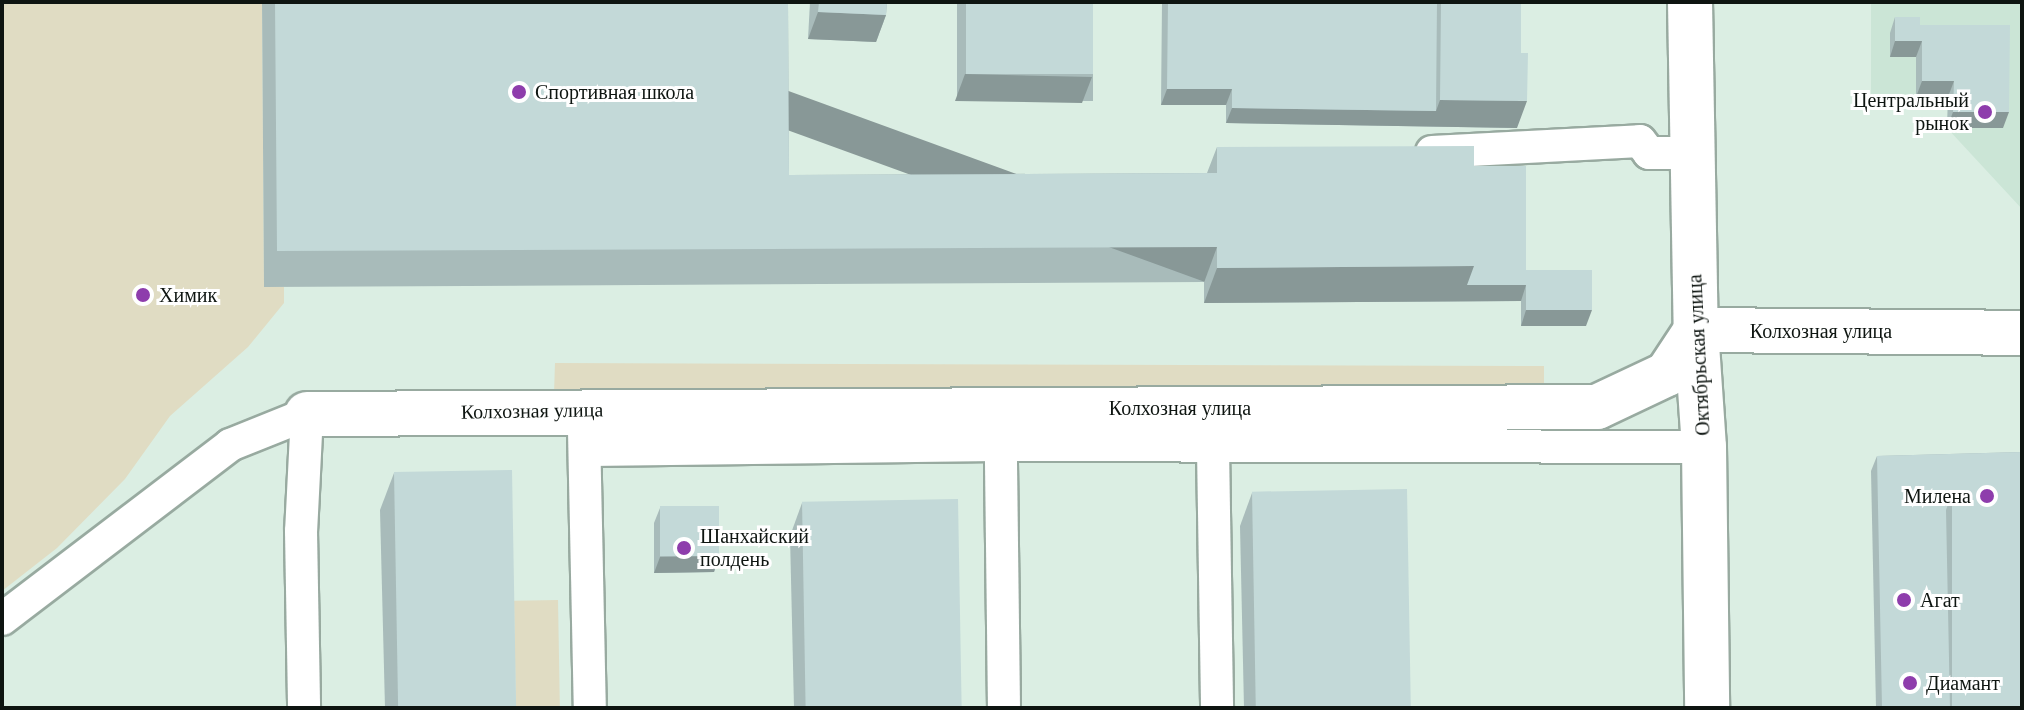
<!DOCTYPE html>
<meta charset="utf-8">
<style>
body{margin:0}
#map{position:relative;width:2024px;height:710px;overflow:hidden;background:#dbeee3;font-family:Georgia,serif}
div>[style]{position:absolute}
.built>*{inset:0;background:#cbe5d6}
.green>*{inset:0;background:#e0dcc3;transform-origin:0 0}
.roads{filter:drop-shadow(2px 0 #98aaa0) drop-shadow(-2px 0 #98aaa0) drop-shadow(0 2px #98aaa0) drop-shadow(0 -2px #98aaa0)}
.service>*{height:32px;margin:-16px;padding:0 16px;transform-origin:16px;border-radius:16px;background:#fff}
.minor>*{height:44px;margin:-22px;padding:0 22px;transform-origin:22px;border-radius:22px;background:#fff}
.tertiary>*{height:44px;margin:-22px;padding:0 22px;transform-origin:22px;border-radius:22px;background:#fff}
.wall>*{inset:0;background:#a8bbba;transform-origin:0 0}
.shaded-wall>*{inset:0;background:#889897;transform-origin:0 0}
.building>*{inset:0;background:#c3d9d8;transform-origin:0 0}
.dots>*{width:22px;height:22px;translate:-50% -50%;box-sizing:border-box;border:4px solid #fff;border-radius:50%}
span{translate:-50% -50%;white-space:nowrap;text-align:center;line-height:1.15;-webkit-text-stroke:6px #fff;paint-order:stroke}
.poi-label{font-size:20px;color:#0e1511}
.left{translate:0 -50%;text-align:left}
.right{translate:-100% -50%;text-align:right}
.street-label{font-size:20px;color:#0e1511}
.frame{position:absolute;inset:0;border:4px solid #0e1511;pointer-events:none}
</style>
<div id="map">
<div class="built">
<div style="clip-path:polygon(1871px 2px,2022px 2px,2022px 209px,1947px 128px,1948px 97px,1871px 96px)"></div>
</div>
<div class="green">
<div style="clip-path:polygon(2px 2px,262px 2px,264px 286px,284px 287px,284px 303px,248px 347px,170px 416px,125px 479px,57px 548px,2px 591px)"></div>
<div style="clip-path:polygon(555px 363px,1544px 366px,1544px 390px,554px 394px)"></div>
<div style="left:558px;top:600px;width:108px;height:44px;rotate:89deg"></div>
</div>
<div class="roads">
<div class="service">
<div style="left:1432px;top:152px;width:208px;rotate:-3deg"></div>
<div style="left:1640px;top:141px;width:15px;rotate:53deg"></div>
<div style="left:1649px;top:153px;width:41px"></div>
<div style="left:584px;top:431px;width:277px;rotate:88.8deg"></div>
<div style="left:1213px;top:448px;width:260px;rotate:89.1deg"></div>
<div style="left:585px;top:450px;width:416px;rotate:-0.7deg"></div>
<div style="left:2px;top:619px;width:287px;rotate:-37.3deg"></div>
<div style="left:230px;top:445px;width:83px;rotate:-21.9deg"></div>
<div style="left:307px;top:414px;width:117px;rotate:92.9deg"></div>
<div style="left:301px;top:531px;width:177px;rotate:89deg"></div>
<div style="left:1004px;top:708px;width:263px;rotate:-90.7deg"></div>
<div style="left:1001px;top:445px;width:703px;rotate:0.16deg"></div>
</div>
<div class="minor">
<div style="left:1696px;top:330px;width:117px;rotate:86.1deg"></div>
<div style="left:1704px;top:447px;width:261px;rotate:89.3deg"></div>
<div style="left:307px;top:414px;width:1290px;rotate:-0.31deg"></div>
<div style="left:1597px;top:407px;width:77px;rotate:-25.2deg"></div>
<div style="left:1667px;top:374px;width:53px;rotate:-56.6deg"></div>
</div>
<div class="tertiary">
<div style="left:1690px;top:2px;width:328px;rotate:89deg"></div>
<div style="left:1696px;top:330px;width:326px;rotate:0.5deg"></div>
</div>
</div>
<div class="wall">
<div style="clip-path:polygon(262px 2px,788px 2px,789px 175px,1207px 173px,1217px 147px,1474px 166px,1526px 270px,1586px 326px,1521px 326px,1521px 301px,1204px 303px,1204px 282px,264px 287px)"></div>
<div style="clip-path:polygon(810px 2px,887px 2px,886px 15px,876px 42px,808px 39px)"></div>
<div style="left:957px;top:2px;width:136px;height:99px"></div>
<div style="clip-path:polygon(1162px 2px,1521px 2px,1517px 128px,1226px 123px,1226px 105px,1161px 105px)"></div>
<div style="clip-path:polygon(1895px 17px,1920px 25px,2003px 128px,1947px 128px,1948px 97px,1916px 97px,1916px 57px,1890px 57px,1890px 33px)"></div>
<div style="clip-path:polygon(2022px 452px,2022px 708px,1876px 708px,1871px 471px,1877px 456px)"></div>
<div style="clip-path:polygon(394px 473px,517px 708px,385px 708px,380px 510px)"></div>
<div style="clip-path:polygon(1252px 493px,1412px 708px,1244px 708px,1240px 526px)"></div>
<div style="clip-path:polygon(802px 503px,962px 708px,794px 708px,790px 536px)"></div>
<div style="clip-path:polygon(660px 508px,719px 556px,714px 572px,654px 573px,654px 523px)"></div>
</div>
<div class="shaded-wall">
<div style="clip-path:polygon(818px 12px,886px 15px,876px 42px,808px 39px)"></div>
<div style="clip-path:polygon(1895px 41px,1922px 41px,1916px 57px,1890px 57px)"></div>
<div style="clip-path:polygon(965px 74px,1092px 77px,1082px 103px,955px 101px)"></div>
<div style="clip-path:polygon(1922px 81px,1954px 81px,1948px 97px,1916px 97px)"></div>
<div style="clip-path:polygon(1167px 89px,1232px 89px,1226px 105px,1161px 105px)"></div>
<div style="clip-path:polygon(1440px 100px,1527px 101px,1517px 128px,1226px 123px,1232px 108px,1436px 111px)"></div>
<div style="clip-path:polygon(1953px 112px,2009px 112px,2003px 128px,1947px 128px)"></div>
<div style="left:1217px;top:247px;width:37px;height:940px;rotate:110deg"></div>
<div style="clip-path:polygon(1474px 266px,1526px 285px,1521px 301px,1204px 303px,1217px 268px)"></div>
<div style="clip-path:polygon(1526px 310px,1592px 310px,1586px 326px,1521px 326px)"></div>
<div style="clip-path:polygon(719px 556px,714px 572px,654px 573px,660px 557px)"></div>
</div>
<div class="building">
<div style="clip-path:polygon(275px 2px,788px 2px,789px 175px,1217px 173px,1217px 147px,1474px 146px,1474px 266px,1217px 268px,1217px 247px,277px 251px)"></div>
<div style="clip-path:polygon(819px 2px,887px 2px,886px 15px,818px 12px)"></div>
<div style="left:966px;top:2px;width:127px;height:72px"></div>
<div style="clip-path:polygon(1168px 2px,1437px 2px,1436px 111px,1232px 108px,1232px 89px,1167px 89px)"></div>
<div style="clip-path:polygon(1441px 2px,1521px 2px,1521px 53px,1528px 53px,1527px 101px,1440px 100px)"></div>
<div style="clip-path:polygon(1895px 17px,1920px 17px,1920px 25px,2010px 25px,2009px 112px,1953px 112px,1954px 81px,1922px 81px,1922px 41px,1895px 41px)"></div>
<div style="clip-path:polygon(1474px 166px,1526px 166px,1526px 270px,1592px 270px,1592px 310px,1526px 310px,1526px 285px,1467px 285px,1474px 266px)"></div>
<div style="clip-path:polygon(2022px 452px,2022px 491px,1952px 493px,1946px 510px,1950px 708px,1882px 708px,1877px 456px)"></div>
<div style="left:512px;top:470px;width:238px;height:118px;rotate:89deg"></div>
<div style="left:1407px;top:489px;width:219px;height:155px;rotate:89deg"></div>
<div style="left:2022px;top:491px;width:217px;height:70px;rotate:90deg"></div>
<div style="left:958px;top:499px;width:209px;height:156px;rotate:89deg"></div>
<div style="left:719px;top:506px;width:50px;height:59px;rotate:90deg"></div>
</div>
<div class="dots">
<div style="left:519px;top:92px;background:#8e3dac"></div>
<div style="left:1985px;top:112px;background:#8e3dac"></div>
<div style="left:143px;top:295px;background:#8e3dac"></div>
<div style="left:1987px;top:496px;background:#8e3dac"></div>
<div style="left:684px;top:548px;background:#8e3dac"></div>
<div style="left:1904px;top:600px;background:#8e3dac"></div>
<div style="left:1910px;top:683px;background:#8e3dac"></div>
</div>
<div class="poi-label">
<span class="left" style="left:535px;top:92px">Спортивная школа</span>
<span class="right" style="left:1969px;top:112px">Центральный<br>рынок</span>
<span class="left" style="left:159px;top:295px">Химик</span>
<span class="right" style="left:1971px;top:496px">Милена</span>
<span class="left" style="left:700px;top:548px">Шанхайский<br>полдень</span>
<span class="left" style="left:1920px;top:600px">Агат</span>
<span class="left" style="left:1926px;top:683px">Диамант</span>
</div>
<div class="street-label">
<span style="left:1821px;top:331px">Колхозная улица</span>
<span style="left:1699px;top:355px;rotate:-93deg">Октябрьская улица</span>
<span style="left:1180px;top:408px">Колхозная улица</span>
<span style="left:532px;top:411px;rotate:-1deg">Колхозная улица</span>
</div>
<div class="frame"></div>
</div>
